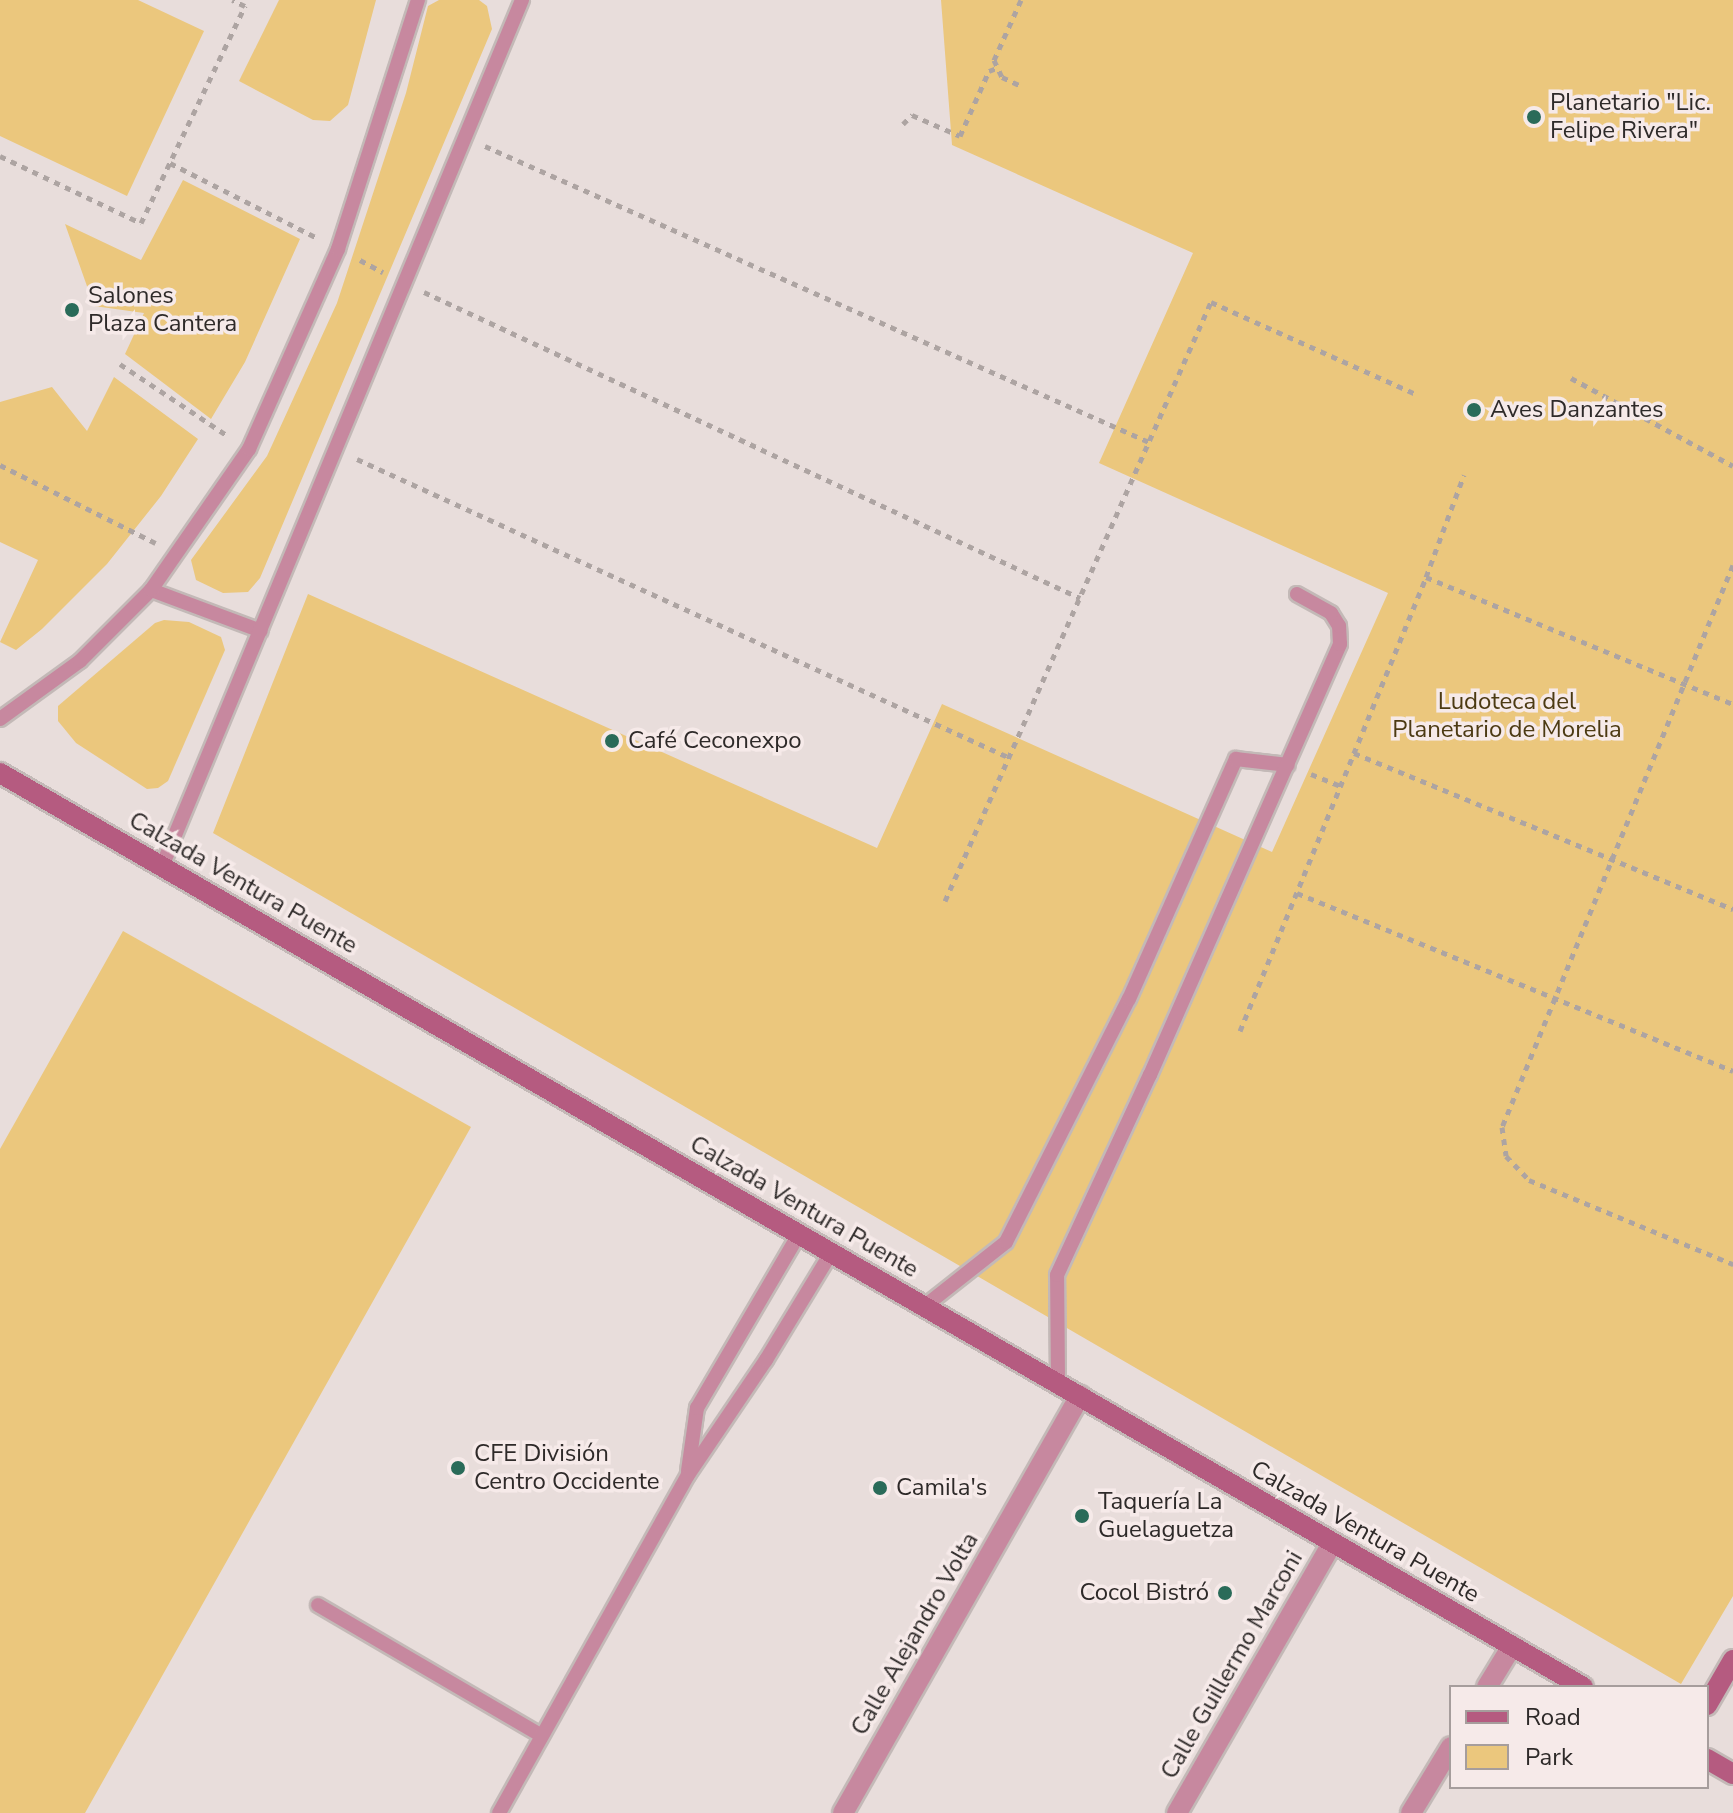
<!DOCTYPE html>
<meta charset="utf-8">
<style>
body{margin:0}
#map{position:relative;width:1733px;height:1813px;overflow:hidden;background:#e8dddb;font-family:"Nunito Sans",sans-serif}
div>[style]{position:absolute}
.green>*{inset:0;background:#ebc77d}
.path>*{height:5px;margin-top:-2.5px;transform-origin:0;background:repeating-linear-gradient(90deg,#ada4a2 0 6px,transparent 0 12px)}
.roads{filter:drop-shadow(2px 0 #c3b9b7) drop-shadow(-2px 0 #c3b9b7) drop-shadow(0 2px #c3b9b7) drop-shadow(0 -2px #c3b9b7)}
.lane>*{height:14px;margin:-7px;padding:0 7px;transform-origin:7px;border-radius:7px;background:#c7889f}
.street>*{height:20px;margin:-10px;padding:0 10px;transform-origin:10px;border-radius:10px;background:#c7889f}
.secondary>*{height:20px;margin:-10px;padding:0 10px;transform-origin:10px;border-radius:10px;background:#b55b80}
.dots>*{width:22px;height:22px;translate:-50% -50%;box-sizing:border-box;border:4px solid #f6eae9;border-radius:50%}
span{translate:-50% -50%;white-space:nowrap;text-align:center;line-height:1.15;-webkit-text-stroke:7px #f6eae9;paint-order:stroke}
.poi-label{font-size:24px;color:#2e2a29}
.left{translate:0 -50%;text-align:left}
.right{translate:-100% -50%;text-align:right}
.park-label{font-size:24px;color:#4c3a13}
.street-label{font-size:24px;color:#2e2a29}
.legend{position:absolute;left:1449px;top:1685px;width:260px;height:104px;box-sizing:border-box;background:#f6eae9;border:2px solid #a69d9c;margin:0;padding:10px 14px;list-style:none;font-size:24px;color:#2e2a29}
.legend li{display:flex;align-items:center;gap:16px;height:40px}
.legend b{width:40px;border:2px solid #a69d9c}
</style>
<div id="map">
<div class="green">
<div style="clip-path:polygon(0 0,138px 0,204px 31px,127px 196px,0 136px)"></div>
<div style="clip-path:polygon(279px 0,376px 0,348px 105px,330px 121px,313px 120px,239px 81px)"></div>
<div style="clip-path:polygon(439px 0,479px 0,487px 6px,492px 29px,260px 578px,248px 592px,223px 593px,196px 580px,191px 560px,267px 456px,337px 303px,406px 93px,428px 6px)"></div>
<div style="clip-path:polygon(941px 0,1733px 0,1733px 1596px,1681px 1684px,213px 833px,308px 594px,877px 848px,942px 704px,1272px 852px,1388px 593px,1099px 463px,1193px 253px,952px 145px)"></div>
<div style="clip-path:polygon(183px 180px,300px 239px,245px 362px,211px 419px,125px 354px,144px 313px,94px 306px,65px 224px,141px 260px)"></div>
<div style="clip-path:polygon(114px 377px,198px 439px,161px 496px,107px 564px,42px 629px,16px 650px,0 642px,38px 560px,0 542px,0 402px,52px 387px,87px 431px)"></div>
<div style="clip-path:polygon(164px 620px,189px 622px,221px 637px,225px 650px,168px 781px,158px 788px,147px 789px,76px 743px,58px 721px,58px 706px,155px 623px)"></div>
<div style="clip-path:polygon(123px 931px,471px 1127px,85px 1813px,0 1813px,0 1149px)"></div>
</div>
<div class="path">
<div style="left:1021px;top:0;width:66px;rotate:114.2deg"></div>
<div style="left:994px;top:60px;width:19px;rotate:65deg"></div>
<div style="left:1002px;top:77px;width:23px;rotate:25deg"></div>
<div style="left:903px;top:124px;width:13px;rotate:-45deg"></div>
<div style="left:912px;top:115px;width:52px;rotate:23.6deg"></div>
<div style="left:960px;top:136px;width:71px;rotate:-66deg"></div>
<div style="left:989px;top:71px;width:9px;rotate:-21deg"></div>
<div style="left:485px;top:146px;width:727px;rotate:24.03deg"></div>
<div style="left:0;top:156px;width:156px;rotate:25.4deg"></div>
<div style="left:141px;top:223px;width:241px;rotate:-64.4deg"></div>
<div style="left:245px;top:6px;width:14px;rotate:-155deg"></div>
<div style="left:170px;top:163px;width:167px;rotate:27deg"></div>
<div style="left:360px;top:260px;width:26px;rotate:28deg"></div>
<div style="left:424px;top:292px;width:724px;rotate:25.01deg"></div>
<div style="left:120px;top:364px;width:130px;rotate:33.7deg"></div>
<div style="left:1571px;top:378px;width:184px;rotate:28.5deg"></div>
<div style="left:357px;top:459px;width:716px;rotate:24.6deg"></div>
<div style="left:0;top:465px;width:174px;rotate:26.6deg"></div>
<div style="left:1733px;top:565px;width:608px;rotate:112.34deg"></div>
<div style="left:1502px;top:1127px;width:29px;rotate:82deg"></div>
<div style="left:1506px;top:1156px;width:33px;rotate:46deg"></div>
<div style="left:1529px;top:1180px;width:221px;rotate:22.4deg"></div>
<div style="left:1426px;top:577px;width:332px;rotate:22.5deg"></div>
<div style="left:1354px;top:753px;width:410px;rotate:22.4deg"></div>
<div style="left:1311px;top:774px;width:31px;rotate:22deg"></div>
<div style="left:1297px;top:893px;width:471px;rotate:22.2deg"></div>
<div style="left:945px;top:901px;width:655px;rotate:-66.06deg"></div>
<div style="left:1211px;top:302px;width:227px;rotate:24.2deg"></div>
<div style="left:1240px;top:1031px;width:491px;rotate:-67.7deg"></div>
<div style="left:1426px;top:577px;width:109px;rotate:-69.6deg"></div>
</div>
<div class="roads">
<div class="lane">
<div style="left:151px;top:590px;width:117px;rotate:20.4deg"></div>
<div style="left:0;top:719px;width:99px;rotate:-35.9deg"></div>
<div style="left:80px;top:661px;width:100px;rotate:-45deg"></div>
<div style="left:151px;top:590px;width:172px;rotate:-55.2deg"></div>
<div style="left:249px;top:449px;width:219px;rotate:-66deg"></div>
<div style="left:338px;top:249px;width:262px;rotate:-72.2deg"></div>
<div style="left:168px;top:869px;width:7px;rotate:-135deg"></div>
<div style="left:163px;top:864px;width:936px;rotate:-67.44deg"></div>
<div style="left:917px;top:1303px;width:9px;rotate:21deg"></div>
<div style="left:925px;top:1306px;width:103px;rotate:-38.3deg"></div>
<div style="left:1006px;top:1242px;width:272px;rotate:-63.2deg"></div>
<div style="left:1129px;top:999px;width:263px;rotate:-66deg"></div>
<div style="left:1236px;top:759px;width:52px;rotate:6.6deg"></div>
<div style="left:1063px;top:1387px;width:8px;rotate:-130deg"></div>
<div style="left:1058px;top:1381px;width:106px;rotate:-90.5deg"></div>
<div style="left:1057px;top:1275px;width:221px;rotate:-65.1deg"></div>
<div style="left:1150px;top:1075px;width:471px;rotate:-66.2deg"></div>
<div style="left:1340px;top:644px;width:18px;rotate:-93deg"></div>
<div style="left:1339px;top:626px;width:15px;rotate:-122deg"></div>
<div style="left:1331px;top:613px;width:39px;rotate:-151deg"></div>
<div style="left:688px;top:1471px;width:64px;rotate:-81.9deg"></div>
<div style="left:697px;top:1408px;width:202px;rotate:-59.6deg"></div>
<div style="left:318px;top:1605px;width:259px;rotate:30.3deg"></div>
<div style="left:499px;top:1813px;width:387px;rotate:-60.8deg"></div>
<div style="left:688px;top:1475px;width:139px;rotate:-55.9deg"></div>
<div style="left:766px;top:1360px;width:125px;rotate:-58.7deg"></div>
</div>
<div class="street">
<div style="left:1487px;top:1687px;width:48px;rotate:-58.6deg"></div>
<div style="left:843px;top:1813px;width:480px;rotate:-60.4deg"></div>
<div style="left:1177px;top:1813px;width:311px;rotate:-60.1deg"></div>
<div style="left:1411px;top:1813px;width:77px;rotate:-58.8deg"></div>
</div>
<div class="secondary">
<div style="left:0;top:773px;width:1828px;rotate:30deg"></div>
<div style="left:1707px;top:1705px;width:52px;rotate:-60deg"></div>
<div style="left:1707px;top:1759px;width:30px;rotate:30deg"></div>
</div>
</div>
<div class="dots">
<div style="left:1534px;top:117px;background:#2a6b59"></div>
<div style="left:72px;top:310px;background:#2a6b59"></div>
<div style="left:1474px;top:410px;background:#2a6b59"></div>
<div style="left:612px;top:741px;background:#2a6b59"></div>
<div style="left:458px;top:1468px;background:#2a6b59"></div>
<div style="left:880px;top:1488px;background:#2a6b59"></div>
<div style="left:1082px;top:1516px;background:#2a6b59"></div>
<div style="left:1225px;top:1593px;background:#2a6b59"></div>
</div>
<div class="poi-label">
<span class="left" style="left:1550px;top:117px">Planetario "Lic.<br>Felipe Rivera"</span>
<span class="left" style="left:88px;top:310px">Salones<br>Plaza Cantera</span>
<span class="left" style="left:1490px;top:410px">Aves Danzantes</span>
<span class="left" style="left:628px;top:741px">Café Ceconexpo</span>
<span class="left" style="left:474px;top:1468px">CFE División<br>Centro Occidente</span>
<span class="left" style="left:896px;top:1488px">Camila's</span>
<span class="left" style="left:1098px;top:1516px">Taquería La<br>Guelaguetza</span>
<span class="right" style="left:1209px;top:1593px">Cocol Bistró</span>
</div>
<div class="park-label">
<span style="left:1507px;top:716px">Ludoteca del<br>Planetario de Morelia</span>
</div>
<div class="street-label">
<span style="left:243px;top:883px;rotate:30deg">Calzada Ventura Puente</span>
<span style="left:804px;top:1207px;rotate:30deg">Calzada Ventura Puente</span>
<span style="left:1365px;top:1532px;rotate:30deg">Calzada Ventura Puente</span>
<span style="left:915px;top:1634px;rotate:-60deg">Calle Alejandro Volta</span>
<span style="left:1232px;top:1665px;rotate:-60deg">Calle Guillermo Marconi</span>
</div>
<ul class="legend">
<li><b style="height:10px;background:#b55b80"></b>Road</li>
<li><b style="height:22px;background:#ebc77d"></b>Park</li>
</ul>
</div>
